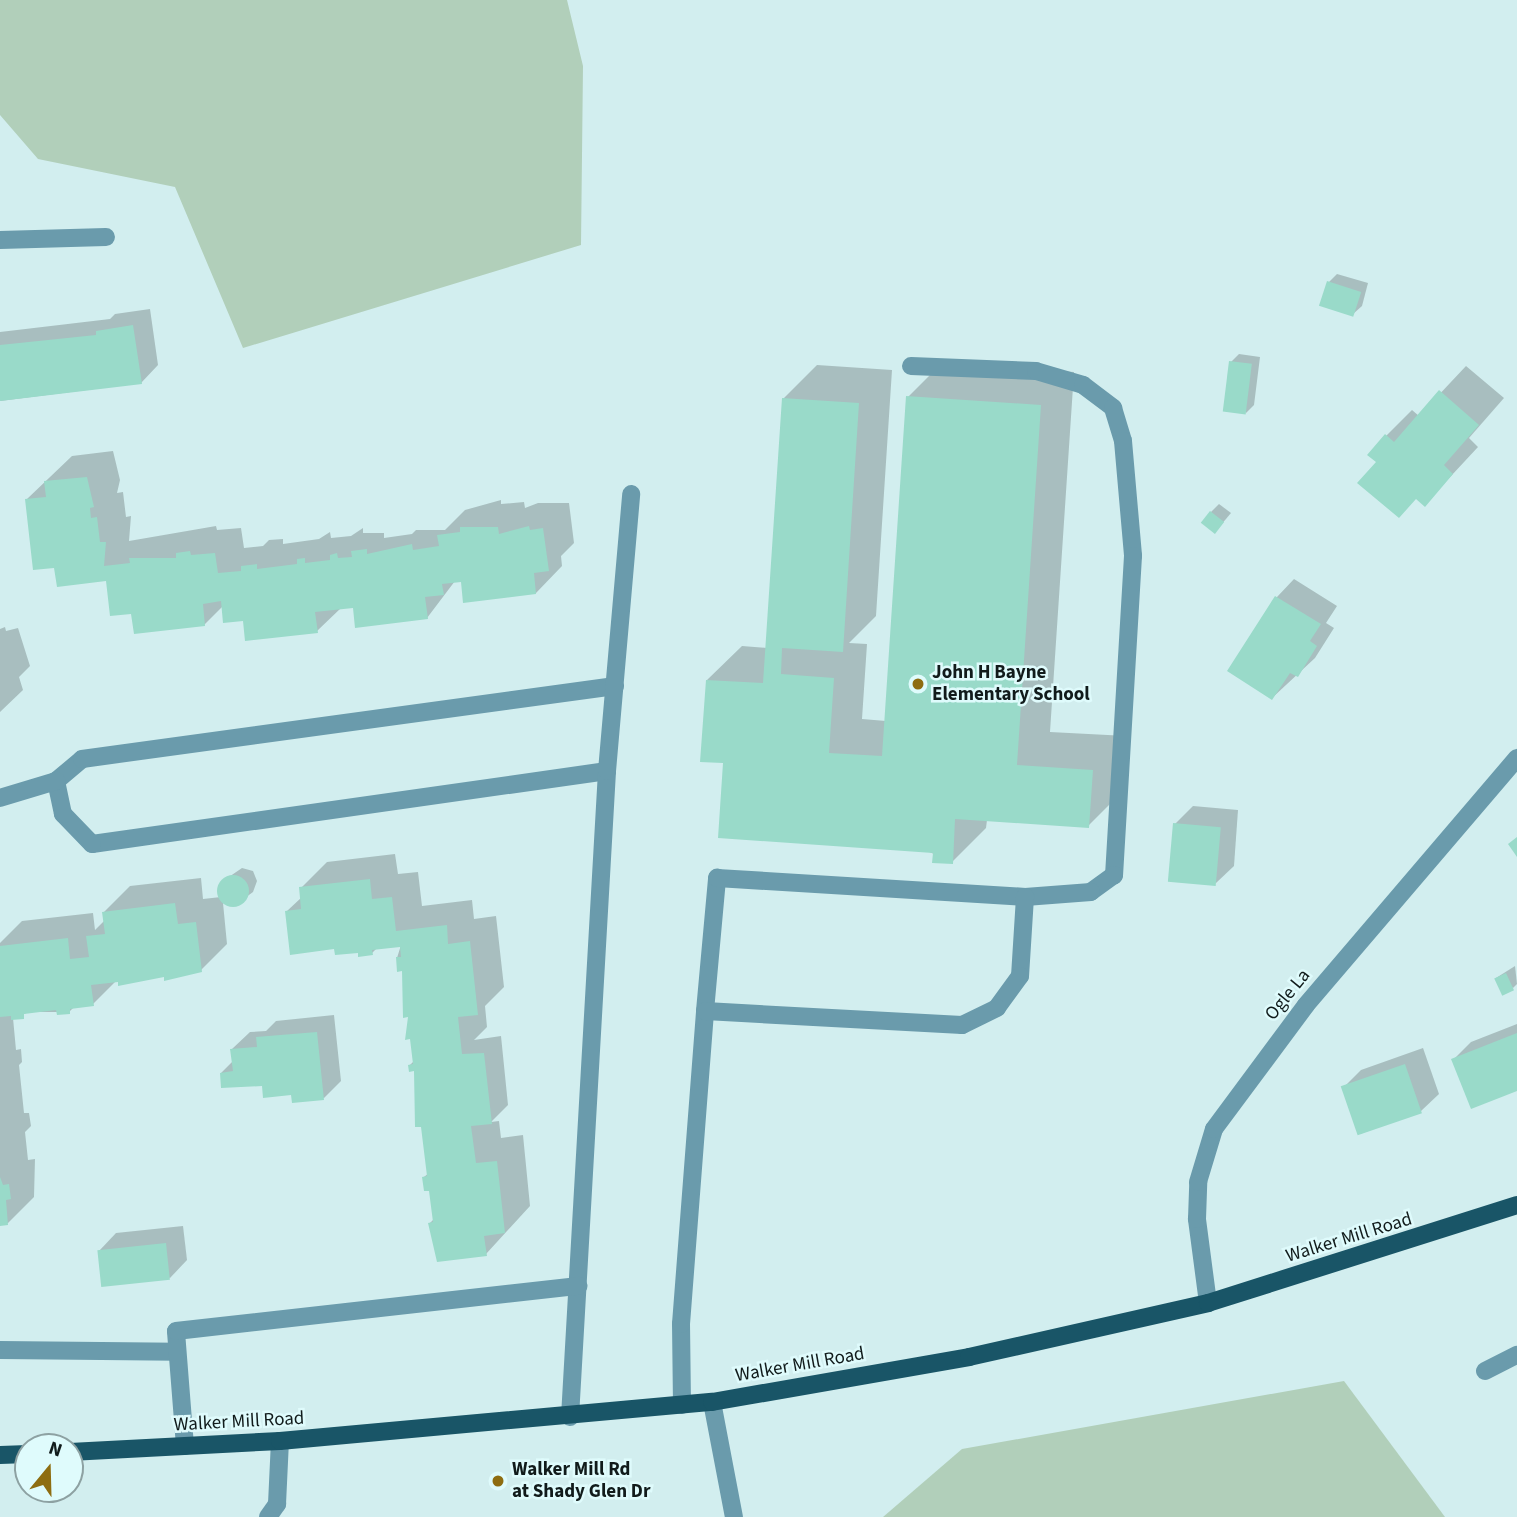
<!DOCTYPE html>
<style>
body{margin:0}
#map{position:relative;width:1517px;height:1517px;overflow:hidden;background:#d2eeef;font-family:"Source Sans 3",sans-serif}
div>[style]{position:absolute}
.green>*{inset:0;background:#b1cfba}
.shadow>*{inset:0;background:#0003}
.building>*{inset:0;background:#99dac9;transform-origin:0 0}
.round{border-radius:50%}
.minor>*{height:18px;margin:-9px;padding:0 9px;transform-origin:9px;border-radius:9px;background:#6a9bac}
.major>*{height:18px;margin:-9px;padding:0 9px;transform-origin:9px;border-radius:9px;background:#195567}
.dots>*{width:19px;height:19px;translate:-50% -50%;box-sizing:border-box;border:4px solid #dffbfc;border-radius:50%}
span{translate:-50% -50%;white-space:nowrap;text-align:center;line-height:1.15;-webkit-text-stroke:5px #dffbfc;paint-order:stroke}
.poi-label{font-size:19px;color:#111b1b;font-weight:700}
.left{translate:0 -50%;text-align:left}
.street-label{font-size:19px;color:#111b1b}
.north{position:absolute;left:14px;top:1433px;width:70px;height:70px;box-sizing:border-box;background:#dffbfc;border:2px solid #8da1a2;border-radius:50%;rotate:19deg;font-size:19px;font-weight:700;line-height:28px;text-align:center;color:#111b1b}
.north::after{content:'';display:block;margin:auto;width:24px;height:32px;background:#8e6d11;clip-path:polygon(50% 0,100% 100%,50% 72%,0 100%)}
</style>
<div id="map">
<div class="green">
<div style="clip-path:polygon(0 0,567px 0,583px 66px,581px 245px,243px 348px,175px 187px,38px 159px,0 115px)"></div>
<div style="clip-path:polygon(1344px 1381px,1445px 1517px,883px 1517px,962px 1449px)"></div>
</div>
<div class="shadow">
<div style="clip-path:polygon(1337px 274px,1368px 283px,1362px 306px,1353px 314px,1329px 282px)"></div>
<div style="clip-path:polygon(150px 309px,158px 365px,141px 383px,0 401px,0 332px,110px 319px,115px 314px)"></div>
<div style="clip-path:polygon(1239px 354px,1260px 357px,1254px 405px,1246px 413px,1231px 362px)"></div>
<div style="clip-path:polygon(942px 363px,1074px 372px,1050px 732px,1127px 736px,1122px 792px,1088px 826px,987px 820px,986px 828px,952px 862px,725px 762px,707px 680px,742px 646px,767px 648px,783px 399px,817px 365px,892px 370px,876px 616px,849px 643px,867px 644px,862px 719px,886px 721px,908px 397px)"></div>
<div style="clip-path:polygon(1466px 366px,1504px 398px,1469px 438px,1478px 447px,1425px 504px,1378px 462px,1386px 436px,1412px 410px,1419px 416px)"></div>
<div style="clip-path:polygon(113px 451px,120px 480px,117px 493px,123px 492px,126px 517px,131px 516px,129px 541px,216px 526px,217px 530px,241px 528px,244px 548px,263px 546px,269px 540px,283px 539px,283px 544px,319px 539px,330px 532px,331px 538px,351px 536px,363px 528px,363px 533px,384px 533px,384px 538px,412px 534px,416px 530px,445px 530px,465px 510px,501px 500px,501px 504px,524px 502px,525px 508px,538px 503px,569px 503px,574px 543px,561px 556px,562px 566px,536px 593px,455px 581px,427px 618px,355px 604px,341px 608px,317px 631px,245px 619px,223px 606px,204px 625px,133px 612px,108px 579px,56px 566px,27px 499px,72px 456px)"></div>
<div style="clip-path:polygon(1219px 504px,1231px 513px,1215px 532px,1211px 512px)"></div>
<div style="clip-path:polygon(1294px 579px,1337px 606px,1326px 623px,1334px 628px,1315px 658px,1272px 698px,1230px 671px,1277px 597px)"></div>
<div style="clip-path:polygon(5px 627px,6px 631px,18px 628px,30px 666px,19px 677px,23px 690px,0 712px,0 629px)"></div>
<div style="clip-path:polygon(1193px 806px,1238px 810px,1234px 866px,1216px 883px,1175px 824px)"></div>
<div style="clip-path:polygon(395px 854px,398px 874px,418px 872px,422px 906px,472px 900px,474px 919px,496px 916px,504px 987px,485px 1006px,487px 1027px,474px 1040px,501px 1036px,508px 1105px,491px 1122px,499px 1121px,501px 1138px,523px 1135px,530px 1206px,486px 1254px,430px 1223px,434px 1219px,431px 1189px,424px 1177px,429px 1173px,415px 1069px,410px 1065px,414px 1061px,410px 1015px,404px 969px,397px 958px,401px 945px,378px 947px,372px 953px,336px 947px,287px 911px,302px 897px,301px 888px,327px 862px)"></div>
<div style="clip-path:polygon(242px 868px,253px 871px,257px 881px,253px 892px,234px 906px,223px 903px,227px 944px,201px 970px,117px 980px,93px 1004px,75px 1006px,69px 1012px,29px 1012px,13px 1018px,16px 1050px,21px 1049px,22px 1062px,19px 1065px,24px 1113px,29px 1113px,31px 1126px,25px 1132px,28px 1160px,35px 1159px,34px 1197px,8px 1223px,0 1224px,0 943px,22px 921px,93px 913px,95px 930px,105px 920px,104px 912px,130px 886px,201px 878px,203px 899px,221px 897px,223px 881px)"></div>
<div style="clip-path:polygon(1515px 966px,1517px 984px,1513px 988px,1496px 978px)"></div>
<div style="clip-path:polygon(334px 1015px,341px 1081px,324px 1098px,221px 1073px,233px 1061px,232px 1049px,250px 1032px,266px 1031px,276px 1021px)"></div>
<div style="clip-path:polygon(1517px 1024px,1517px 1089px,1454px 1059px,1471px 1042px)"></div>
<div style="clip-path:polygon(1423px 1048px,1439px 1094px,1421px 1111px,1360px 1134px,1343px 1088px,1361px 1070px)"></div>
<div style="clip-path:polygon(183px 1226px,187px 1260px,170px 1278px,99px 1251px,116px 1233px)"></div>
</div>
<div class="building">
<div style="left:1327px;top:281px;width:36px;height:26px;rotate:18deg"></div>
<div style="clip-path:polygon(133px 325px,142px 384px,0 401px,0 345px,96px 335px,96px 331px)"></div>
<div style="left:1229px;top:361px;width:23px;height:51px;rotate:7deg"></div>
<div style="clip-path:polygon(1439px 390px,1479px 425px,1444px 465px,1453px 474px,1425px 507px,1416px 499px,1399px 518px,1357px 483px,1376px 462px,1367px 455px,1385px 434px,1394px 442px)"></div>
<div style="clip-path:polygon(906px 396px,1041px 405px,1017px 765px,1093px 770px,1089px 828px,955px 819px,953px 864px,932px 863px,933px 853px,718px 838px,723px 763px,700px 762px,706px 680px,763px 683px,782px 398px,859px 403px,843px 652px,782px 648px,781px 674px,834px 678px,829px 753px,882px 756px)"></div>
<div style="clip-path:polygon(87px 477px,94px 507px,90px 508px,91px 518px,97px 517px,100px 542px,106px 542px,104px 566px,130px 563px,129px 558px,176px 558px,176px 553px,190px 551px,191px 555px,215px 553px,218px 573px,241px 571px,241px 566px,257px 564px,257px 569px,297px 564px,297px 559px,305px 558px,305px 563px,330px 560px,330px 555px,337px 553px,338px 558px,352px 557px,351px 551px,367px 549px,367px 554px,412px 544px,413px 550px,439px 546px,437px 535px,460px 532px,460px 527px,498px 527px,499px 534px,529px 526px,530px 530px,543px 528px,549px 571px,534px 573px,536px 594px,463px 603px,461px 582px,442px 584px,444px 595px,425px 597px,428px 619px,355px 628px,353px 608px,315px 612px,318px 633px,245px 641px,243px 621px,223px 623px,221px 601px,203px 604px,205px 626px,134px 634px,131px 614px,110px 616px,106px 581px,57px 587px,54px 568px,33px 570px,25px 499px,46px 497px,44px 481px)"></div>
<div style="left:1210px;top:511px;width:18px;height:15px;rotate:38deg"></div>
<div style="clip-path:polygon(1275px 596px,1321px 624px,1310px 641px,1317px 646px,1298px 677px,1290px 673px,1272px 700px,1227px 671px)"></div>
<div style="left:1173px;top:823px;width:48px;height:59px;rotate:5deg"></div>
<div style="clip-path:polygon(1517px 837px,1517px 857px,1508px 844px)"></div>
<div class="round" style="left:217px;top:875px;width:32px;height:32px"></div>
<div style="clip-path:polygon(370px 879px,372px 899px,392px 897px,396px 931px,447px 925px,448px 944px,470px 941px,478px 1015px,458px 1017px,462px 1054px,484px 1053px,492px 1124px,471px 1126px,476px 1163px,497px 1161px,505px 1233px,484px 1236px,487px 1256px,437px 1262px,428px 1223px,433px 1222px,429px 1191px,424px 1191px,422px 1177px,427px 1176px,421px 1127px,415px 1127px,414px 1071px,409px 1072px,408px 1065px,413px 1064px,410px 1039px,405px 1040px,408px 1017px,403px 1018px,402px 971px,397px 972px,396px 957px,401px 957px,400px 947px,372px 950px,373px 955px,358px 957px,358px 953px,335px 955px,334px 949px,290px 955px,285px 911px,301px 909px,299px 887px)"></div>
<div style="clip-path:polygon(175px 903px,178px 924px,196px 922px,202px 972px,164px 981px,164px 977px,118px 986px,118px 982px,91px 985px,94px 1006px,70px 1009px,70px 1014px,57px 1015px,56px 1010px,24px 1014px,24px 1019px,11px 1020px,11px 1016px,0 1017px,0 946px,68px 938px,70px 959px,89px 957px,86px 936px,105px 934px,102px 912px)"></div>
<div style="left:1506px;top:973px;width:19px;height:13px;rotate:65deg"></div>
<div style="clip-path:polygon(317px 1032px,324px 1100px,292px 1103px,291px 1095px,263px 1098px,262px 1086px,221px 1088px,220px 1073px,233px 1071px,230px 1049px,257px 1047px,256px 1037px)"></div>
<div style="clip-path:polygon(1517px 1033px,1517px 1091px,1471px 1109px,1451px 1059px)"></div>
<div style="left:1405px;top:1064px;width:52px;height:68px;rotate:71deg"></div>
<div style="clip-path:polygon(0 1177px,3px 1185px,9px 1184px,11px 1199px,6px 1200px,8px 1225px,0 1226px)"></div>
<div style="left:166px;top:1243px;width:37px;height:69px;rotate:84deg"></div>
</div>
<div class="minor">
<div style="left:0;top:240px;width:106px;rotate:-1.6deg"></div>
<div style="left:911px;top:366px;width:125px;rotate:2.3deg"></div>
<div style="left:1036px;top:371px;width:49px;rotate:16.6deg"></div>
<div style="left:1083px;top:385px;width:38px;rotate:37deg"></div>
<div style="left:1113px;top:408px;width:34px;rotate:73deg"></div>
<div style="left:1123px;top:441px;width:115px;rotate:85deg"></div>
<div style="left:1133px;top:556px;width:320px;rotate:93.4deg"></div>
<div style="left:1114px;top:875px;width:29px;rotate:144deg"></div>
<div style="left:1091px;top:892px;width:66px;rotate:175.7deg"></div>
<div style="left:607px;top:771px;width:520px;rotate:171.93deg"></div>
<div style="left:92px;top:844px;width:42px;rotate:-134deg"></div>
<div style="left:63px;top:814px;width:34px;rotate:-102deg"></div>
<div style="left:56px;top:781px;width:34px;rotate:-40deg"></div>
<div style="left:82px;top:759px;width:538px;rotate:-7.8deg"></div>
<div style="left:0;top:798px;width:59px;rotate:-16.9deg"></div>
<div style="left:1208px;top:1303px;width:85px;rotate:-97.5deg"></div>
<div style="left:1197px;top:1219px;width:37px;rotate:-88deg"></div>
<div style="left:1198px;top:1182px;width:55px;rotate:-73.2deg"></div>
<div style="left:1214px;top:1129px;width:154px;rotate:-53.4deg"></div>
<div style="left:1306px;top:1005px;width:325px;rotate:-49.5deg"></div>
<div style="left:0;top:1350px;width:177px;rotate:0.6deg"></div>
<div style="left:1485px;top:1371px;width:36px;rotate:-27deg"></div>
<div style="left:712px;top:1402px;width:117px;rotate:79.2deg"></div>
<div style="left:682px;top:1405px;width:81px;rotate:-90.7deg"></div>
<div style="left:681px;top:1324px;width:314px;rotate:-85.6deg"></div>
<div style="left:705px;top:1011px;width:134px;rotate:-84.8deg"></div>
<div style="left:717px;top:878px;width:309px;rotate:3.5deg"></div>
<div style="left:1025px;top:897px;width:79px;rotate:93.6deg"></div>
<div style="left:1020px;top:976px;width:39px;rotate:126deg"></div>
<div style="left:997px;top:1008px;width:39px;rotate:154deg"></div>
<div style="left:962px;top:1025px;width:257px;rotate:-176.9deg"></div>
<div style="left:570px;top:1417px;width:647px;rotate:-86.72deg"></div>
<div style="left:607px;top:771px;width:278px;rotate:-85deg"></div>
<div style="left:185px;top:1446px;width:115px;rotate:-94.5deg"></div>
<div style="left:176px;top:1331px;width:405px;rotate:-6.4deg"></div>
<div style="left:268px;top:1517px;width:16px;rotate:-55deg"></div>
<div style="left:277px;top:1504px;width:63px;rotate:-87.3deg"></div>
</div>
<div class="major">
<div style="left:70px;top:1452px;width:210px;rotate:-3deg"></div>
<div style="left:280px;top:1441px;width:434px;rotate:-5.2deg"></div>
<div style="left:712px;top:1402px;width:261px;rotate:-9.9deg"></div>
<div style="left:969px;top:1357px;width:245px;rotate:-12.7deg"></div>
<div style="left:1208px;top:1303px;width:324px;rotate:-17.6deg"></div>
<div style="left:0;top:1455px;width:28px;rotate:-2deg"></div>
</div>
<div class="dots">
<div style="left:918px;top:684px;background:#8e6d11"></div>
<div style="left:498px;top:1481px;background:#8e6d11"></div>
</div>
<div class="poi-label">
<span class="left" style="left:932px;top:684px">John H Bayne<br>Elementary School</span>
<span class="left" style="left:512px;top:1481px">Walker Mill Rd<br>at Shady Glen Dr</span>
</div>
<div class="street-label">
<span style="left:1288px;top:995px;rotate:-51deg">Ogle La</span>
<span style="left:1349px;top:1238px;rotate:-17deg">Walker Mill Road</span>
<span style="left:800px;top:1365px;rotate:-10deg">Walker Mill Road</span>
<span style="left:239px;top:1422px;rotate:-3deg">Walker Mill Road</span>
</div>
<div class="north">N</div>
</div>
